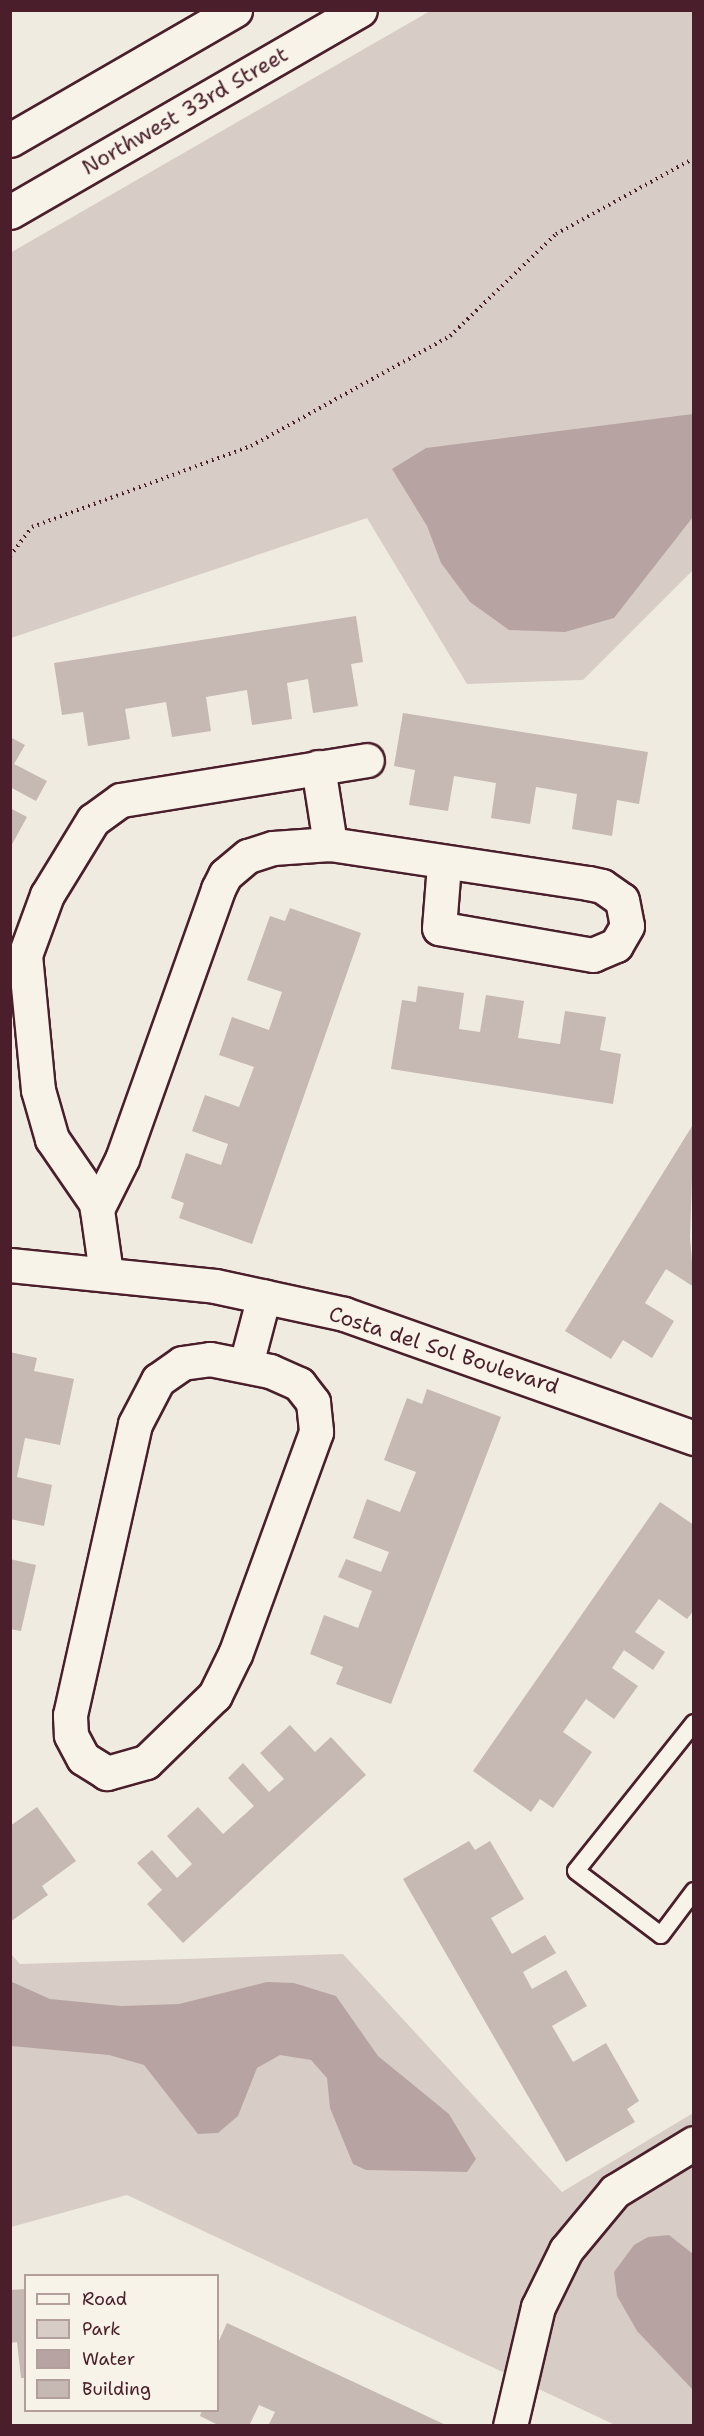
<!DOCTYPE html>
<style>
body{margin:0}
#map{position:relative;width:704px;height:2436px;overflow:hidden;background:#f0ebe0;font-family:"Shantell Sans",sans-serif}
div>[style]{position:absolute}
.green>*{inset:0;background:#d8cdc6}
.water>*{inset:0;background:#b7a4a2}
.building>*{inset:0;background:#c6b8b3}
.path>*{height:4px;margin-top:-2px;transform-origin:0;background:repeating-linear-gradient(90deg,#4a1f2b 0 1.5px,transparent 0 6px)}
.roads{filter:drop-shadow(2px 0 #4a1f2b) drop-shadow(-2px 0 #4a1f2b) drop-shadow(0 2px #4a1f2b) drop-shadow(0 -2px #4a1f2b)}
.lane>*{height:16px;margin:-8px;padding:0 8px;transform-origin:8px;border-radius:8px;background:#f7f3e8}
.street>*{height:33px;margin:-16.5px;padding:0 16.5px;transform-origin:16.5px;border-radius:16.5px;background:#f7f3e8}
.secondary>*{height:33px;margin:-16.5px;padding:0 16.5px;transform-origin:16.5px;border-radius:16.5px;background:#f7f3e8}
span{translate:-50% -50%;white-space:nowrap;text-align:center;line-height:1.15;-webkit-text-stroke:4.5px #f7f3e8;paint-order:stroke}
.street-label{font-size:21px;color:#4a1f2b}
.frame{position:absolute;inset:0;border:12px solid #4a1f2b;pointer-events:none}
.legend{position:absolute;left:24px;top:2274px;width:195px;height:138px;box-sizing:border-box;background:#f7f3e8;border:2px solid #b29e9c;margin:0;padding:8px 10px;list-style:none;font-size:18px;color:#4a1f2b}
.legend li{display:flex;align-items:center;gap:12px;height:30px}
.legend b{width:30px;border:2px solid #b29e9c}
</style>
<div id="map">
<div class="green">
<div style="clip-path:polygon(430px 11px,693px 11px,693px 570px,583px 680px,467px 684px,367px 518px,11px 638px,10px 253px)"></div>
<div style="clip-path:polygon(10px 1953px,20px 1964px,343px 1954px,562px 2192px,693px 2113px,693px 2425px,615px 2425px,127px 2195px,11px 2227px)"></div>
</div>
<div class="water">
<div style="clip-path:polygon(693px 414px,693px 517px,614px 618px,565px 632px,509px 630px,470px 602px,441px 563px,427px 526px,392px 469px,426px 448px)"></div>
<div style="clip-path:polygon(10px 1981px,50px 1999px,121px 2006px,179px 2004px,267px 1982px,294px 1983px,336px 1996px,378px 2056px,449px 2114px,476px 2159px,467px 2172px,366px 2170px,353px 2164px,330px 2108px,327px 2078px,311px 2060px,280px 2055px,257px 2068px,238px 2116px,218px 2133px,198px 2134px,144px 2065px,109px 2055px,11px 2046px)"></div>
<div style="clip-path:polygon(669px 2235px,693px 2254px,693px 2390px,637px 2331px,617px 2296px,614px 2272px,634px 2245px,648px 2237px)"></div>
</div>
<div class="building">
<div style="clip-path:polygon(356px 616px,363px 662px,351px 664px,358px 706px,313px 713px,308px 679px,287px 683px,292px 719px,252px 725px,247px 690px,206px 697px,211px 731px,172px 737px,166px 702px,125px 709px,130px 739px,88px 746px,83px 712px,62px 715px,54px 663px)"></div>
<div style="clip-path:polygon(403px 713px,648px 752px,639px 804px,617px 800px,612px 836px,572px 829px,577px 794px,536px 787px,530px 824px,491px 818px,496px 783px,454px 776px,448px 811px,409px 805px,415px 770px,394px 766px)"></div>
<div style="clip-path:polygon(10px 737px,25px 745px,14px 764px,47px 781px,36px 801px,10px 787px)"></div>
<div style="clip-path:polygon(10px 808px,27px 817px,10px 848px)"></div>
<div style="clip-path:polygon(290px 908px,361px 933px,252px 1244px,179px 1218px,184px 1203px,171px 1198px,186px 1153px,221px 1165px,228px 1144px,192px 1131px,205px 1095px,239px 1107px,254px 1067px,219px 1055px,232px 1017px,269px 1030px,282px 992px,247px 980px,270px 916px,285px 921px)"></div>
<div style="clip-path:polygon(418px 986px,464px 993px,459px 1029px,480px 1032px,486px 995px,524px 1001px,518px 1038px,560px 1044px,565px 1011px,606px 1017px,600px 1050px,621px 1054px,613px 1104px,391px 1069px,402px 1000px,416px 1002px)"></div>
<div style="clip-path:polygon(694px 1123px,690px 1237px,694px 1287px,666px 1269px,645px 1303px,674px 1321px,652px 1358px,623px 1340px,611px 1359px,565px 1331px)"></div>
<div style="clip-path:polygon(10px 1352px,37px 1358px,34px 1371px,74px 1379px,60px 1445px,25px 1438px,17px 1477px,52px 1485px,44px 1526px,10px 1519px)"></div>
<div style="clip-path:polygon(427px 1389px,501px 1417px,391px 1704px,336px 1684px,343px 1667px,310px 1654px,324px 1615px,358px 1628px,372px 1591px,338px 1577px,346px 1559px,381px 1572px,389px 1552px,353px 1538px,367px 1499px,400px 1512px,416px 1472px,384px 1460px,407px 1398px,422px 1404px)"></div>
<div style="clip-path:polygon(660px 1502px,694px 1525px,694px 1610px,687px 1619px,659px 1599px,635px 1632px,665px 1652px,653px 1670px,624px 1650px,612px 1668px,638px 1686px,614px 1719px,586px 1699px,563px 1732px,592px 1752px,553px 1808px,540px 1799px,531px 1812px,473px 1771px)"></div>
<div style="clip-path:polygon(10px 1559px,36px 1565px,21px 1631px,10px 1629px)"></div>
<div style="clip-path:polygon(290px 1725px,315px 1752px,331px 1737px,366px 1775px,183px 1943px,147px 1904px,162px 1890px,137px 1863px,152px 1850px,177px 1878px,192px 1864px,167px 1836px,198px 1807px,223px 1834px,254px 1806px,228px 1778px,243px 1763px,269px 1792px,284px 1779px,260px 1753px)"></div>
<div style="clip-path:polygon(37px 1807px,76px 1861px,42px 1886px,48px 1895px,10px 1922px,10px 1826px)"></div>
<div style="clip-path:polygon(469px 1841px,475px 1850px,490px 1841px,524px 1899px,491px 1918px,512px 1954px,545px 1935px,556px 1953px,523px 1972px,532px 1989px,566px 1970px,587px 2006px,552px 2026px,573px 2062px,606px 2043px,639px 2101px,627px 2109px,635px 2122px,566px 2162px,403px 1879px)"></div>
<div style="clip-path:polygon(26px 2289px,26px 2378px,21px 2378px,17px 2342px,10px 2343px,10px 2290px)"></div>
<div style="clip-path:polygon(227px 2323px,448px 2426px,268px 2426px,275px 2412px,259px 2405px,249px 2426px,220px 2426px,200px 2416px,202px 2410px,218px 2410px,218px 2343px)"></div>
</div>
<div class="path">
<div style="left:10px;top:556px;width:36px;rotate:-53deg"></div>
<div style="left:32px;top:527px;width:233px;rotate:-20.3deg"></div>
<div style="left:251px;top:446px;width:227px;rotate:-28.9deg"></div>
<div style="left:450px;top:336px;width:147px;rotate:-43.9deg"></div>
<div style="left:556px;top:234px;width:158px;rotate:-28.8deg"></div>
</div>
<div class="roads">
<div class="lane">
<div style="left:694px;top:1723px;width:189px;rotate:128.6deg"></div>
<div style="left:576px;top:1871px;width:106px;rotate:37deg"></div>
<div style="left:661px;top:1935px;width:55px;rotate:-53.1deg"></div>
</div>
<div class="street">
<div style="left:318px;top:767px;width:78px;rotate:81.1deg"></div>
<div style="left:97px;top:1209px;width:56px;rotate:-63.4deg"></div>
<div style="left:122px;top:1159px;width:287px;rotate:-70.4deg"></div>
<div style="left:218px;top:889px;width:16px;rotate:-63deg"></div>
<div style="left:225px;top:875px;width:30px;rotate:-40deg"></div>
<div style="left:248px;top:856px;width:26px;rotate:-18deg"></div>
<div style="left:273px;top:848px;width:57px;rotate:-4deg"></div>
<div style="left:330px;top:844px;width:261px;rotate:8.6deg"></div>
<div style="left:588px;top:883px;width:14px;rotate:12deg"></div>
<div style="left:602px;top:886px;width:24px;rotate:35deg"></div>
<div style="left:622px;top:900px;width:26px;rotate:79deg"></div>
<div style="left:627px;top:926px;width:22px;rotate:120deg"></div>
<div style="left:616px;top:945px;width:25px;rotate:157deg"></div>
<div style="left:593px;top:955px;width:156px;rotate:-170.1deg"></div>
<div style="left:439px;top:928px;width:63px;rotate:-85.5deg"></div>
<div style="left:10px;top:1265px;width:206px;rotate:5.8deg"></div>
<div style="left:215px;top:1286px;width:132px;rotate:12.2deg"></div>
<div style="left:344px;top:1314px;width:371px;rotate:19.5deg"></div>
<div style="left:106px;top:1273px;width:71px;rotate:-98.1deg"></div>
<div style="left:96px;top:1203px;width:78px;rotate:-124.5deg"></div>
<div style="left:52px;top:1139px;width:51px;rotate:-105.9deg"></div>
<div style="left:38px;top:1090px;width:136px;rotate:-95.5deg"></div>
<div style="left:25px;top:955px;width:64px;rotate:-69.9deg"></div>
<div style="left:47px;top:895px;width:88px;rotate:-58.5deg"></div>
<div style="left:93px;top:820px;width:34px;rotate:-36deg"></div>
<div style="left:121px;top:800px;width:249px;rotate:-9.2deg"></div>
<div style="left:210px;top:1359px;width:61px;rotate:11.3deg"></div>
<div style="left:270px;top:1371px;width:32px;rotate:24deg"></div>
<div style="left:299px;top:1384px;width:23px;rotate:52deg"></div>
<div style="left:313px;top:1402px;width:30px;rotate:84deg"></div>
<div style="left:316px;top:1432px;width:236px;rotate:110deg"></div>
<div style="left:235px;top:1654px;width:46px;rotate:116deg"></div>
<div style="left:215px;top:1695px;width:96px;rotate:135.8deg"></div>
<div style="left:146px;top:1762px;width:41px;rotate:164.2deg"></div>
<div style="left:107px;top:1773px;width:28px;rotate:-148deg"></div>
<div style="left:83px;top:1758px;width:26px;rotate:-118deg"></div>
<div style="left:71px;top:1735px;width:20px;rotate:-93deg"></div>
<div style="left:70px;top:1715px;width:298px;rotate:-77.4deg"></div>
<div style="left:135px;top:1424px;width:50px;rotate:-62.4deg"></div>
<div style="left:158px;top:1380px;width:29px;rotate:-35deg"></div>
<div style="left:182px;top:1363px;width:28px;rotate:-8deg"></div>
<div style="left:246px;top:1364px;width:70px;rotate:-75.2deg"></div>
<div style="left:510px;top:2426px;width:122px;rotate:-76.8deg"></div>
<div style="left:538px;top:2307px;width:64px;rotate:-63.8deg"></div>
<div style="left:566px;top:2250px;width:77px;rotate:-50.3deg"></div>
<div style="left:615px;top:2191px;width:92px;rotate:-31.3deg"></div>
</div>
<div class="secondary">
<div style="left:10px;top:140px;width:260px;rotate:-30deg"></div>
<div style="left:10px;top:212px;width:404px;rotate:-30deg"></div>
</div>
</div>
<div class="street-label">
<span style="left:185px;top:111px;rotate:-30deg">Northwest 33rd Street</span>
<span style="left:444px;top:1350px;rotate:18deg">Costa del Sol Boulevard</span>
</div>
<div class="frame"></div>
<ul class="legend">
<li><b style="height:8px;background:#f7f3e8"></b>Road</li>
<li><b style="height:16px;background:#d8cdc6"></b>Park</li>
<li><b style="height:16px;background:#b7a4a2"></b>Water</li>
<li><b style="height:16px;background:#c6b8b3"></b>Building</li>
</ul>
</div>
